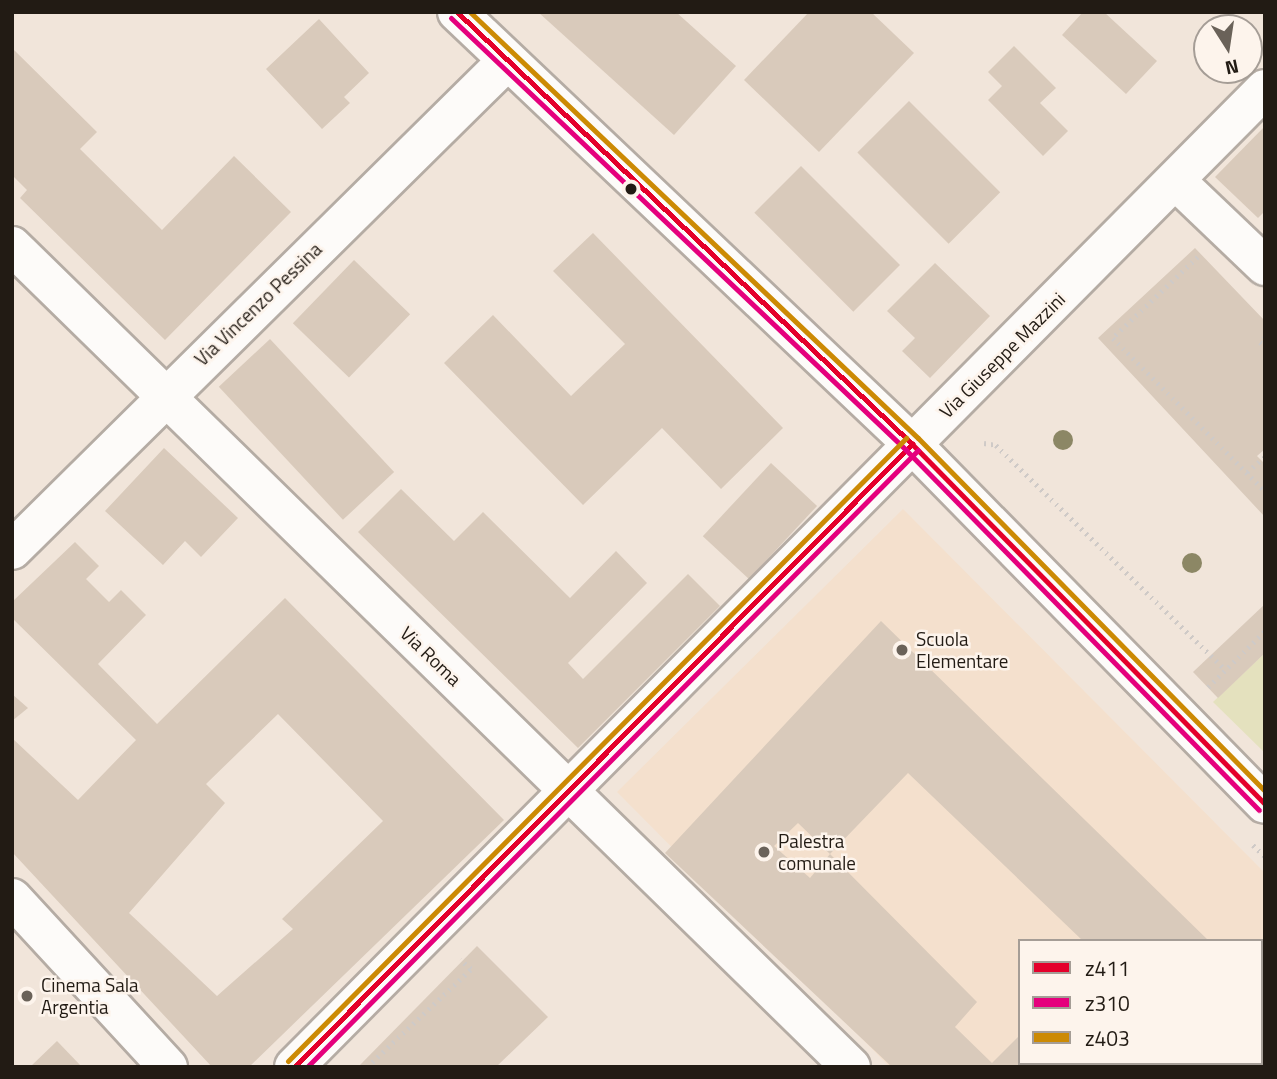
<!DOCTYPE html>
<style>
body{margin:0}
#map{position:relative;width:1277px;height:1079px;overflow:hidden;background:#f1e5da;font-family:"Titillium Web",sans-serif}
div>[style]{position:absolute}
.built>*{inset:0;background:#f4e0cd}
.green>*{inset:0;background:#e4e1be}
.building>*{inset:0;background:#d9cabb;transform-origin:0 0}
.path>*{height:4.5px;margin-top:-2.25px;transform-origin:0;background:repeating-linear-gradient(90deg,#cfcac7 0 2px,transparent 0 7px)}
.roads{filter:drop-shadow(2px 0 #b5aca4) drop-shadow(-2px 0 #b5aca4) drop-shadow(0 2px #b5aca4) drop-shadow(0 -2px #b5aca4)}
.street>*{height:38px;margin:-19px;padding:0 19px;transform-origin:19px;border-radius:19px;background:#fdfbf9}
.secondary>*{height:38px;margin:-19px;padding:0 19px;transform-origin:19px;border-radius:19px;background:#fdfbf9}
.bus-1>*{height:5px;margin:-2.5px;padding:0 2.5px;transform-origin:2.5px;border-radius:2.5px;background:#e4002b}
.bus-2>*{height:5px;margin:-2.5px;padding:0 2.5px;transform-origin:2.5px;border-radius:2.5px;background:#e5007d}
.bus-3>*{height:5px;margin:-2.5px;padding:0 2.5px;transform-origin:2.5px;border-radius:2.5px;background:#cc8a04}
.trees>*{width:20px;height:20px;margin:-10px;border-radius:50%;background:#8c8765}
.dots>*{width:19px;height:19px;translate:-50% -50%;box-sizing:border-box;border:4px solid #fdf4ec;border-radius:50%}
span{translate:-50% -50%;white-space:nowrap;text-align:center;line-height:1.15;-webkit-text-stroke:5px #fdf4ec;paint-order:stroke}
.street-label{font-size:19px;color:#221b14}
.poi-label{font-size:19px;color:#221b14}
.left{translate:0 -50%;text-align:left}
.frame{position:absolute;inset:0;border:14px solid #221b14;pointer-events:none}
.legend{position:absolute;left:1018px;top:939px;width:245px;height:126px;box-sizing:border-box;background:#fdf4ec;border:2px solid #a59d96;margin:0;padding:9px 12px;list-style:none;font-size:21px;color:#221b14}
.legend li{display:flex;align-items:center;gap:14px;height:35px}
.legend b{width:35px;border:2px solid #a59d96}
.north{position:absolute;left:1193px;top:14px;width:70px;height:70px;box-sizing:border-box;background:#fdf4ec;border:2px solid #a59d96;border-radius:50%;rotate:168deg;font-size:19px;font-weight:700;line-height:28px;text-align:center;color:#221b14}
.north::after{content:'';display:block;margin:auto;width:24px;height:32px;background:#6a6259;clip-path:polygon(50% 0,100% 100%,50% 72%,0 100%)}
</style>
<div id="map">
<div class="built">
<div style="clip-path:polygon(evenodd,903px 509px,1265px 873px,1265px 1067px,890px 1067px,617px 792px,903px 509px,1020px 941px,1261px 941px,1261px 1063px,1020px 1063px,1020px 941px)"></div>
</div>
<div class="green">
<div style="clip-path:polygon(1265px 653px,1265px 753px,1213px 702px)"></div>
</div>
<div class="building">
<div style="clip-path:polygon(538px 12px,676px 12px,736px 66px,674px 135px)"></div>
<div style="clip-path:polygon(809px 12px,871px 12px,914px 53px,819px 152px,744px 80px)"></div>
<div style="clip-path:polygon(1083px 12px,1104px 12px,1157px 61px,1126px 94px,1062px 35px)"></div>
<div style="clip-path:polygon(319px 19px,369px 73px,344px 97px,350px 103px,322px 129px,266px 69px)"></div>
<div style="clip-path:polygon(1014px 46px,1056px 88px,1040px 103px,1068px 131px,1043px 156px,988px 100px,1002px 86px,988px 72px)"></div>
<div style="clip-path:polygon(12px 48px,97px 132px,80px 149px,162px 230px,234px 156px,291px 212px,165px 340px,20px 198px,27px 190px,12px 175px)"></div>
<div style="left:909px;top:101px;width:129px;height:73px;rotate:45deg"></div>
<div style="clip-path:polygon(1265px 126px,1265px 211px,1258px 218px,1215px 177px)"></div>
<div style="left:801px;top:166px;width:140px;height:66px;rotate:45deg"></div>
<div style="clip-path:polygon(593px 233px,783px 428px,721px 489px,662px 428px,583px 505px,444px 363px,493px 315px,571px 396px,625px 344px,553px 271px)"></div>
<div style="clip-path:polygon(1195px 248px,1265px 321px,1265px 449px,1257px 456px,1265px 464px,1265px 517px,1098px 338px)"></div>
<div style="left:354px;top:260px;width:78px;height:88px;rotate:44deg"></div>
<div style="clip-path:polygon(935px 263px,990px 316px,930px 378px,902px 351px,915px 338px,887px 311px)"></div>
<div style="left:270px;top:339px;width:182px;height:70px;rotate:47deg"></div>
<div style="clip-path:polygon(164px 448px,238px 518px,201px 557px,185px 541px,163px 565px,105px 511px)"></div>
<div style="left:771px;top:463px;width:63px;height:100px;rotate:43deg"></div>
<div style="clip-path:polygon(401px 489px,454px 541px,483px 512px,570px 598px,616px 551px,647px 583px,568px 663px,583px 679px,688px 574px,720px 606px,578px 748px,358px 532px)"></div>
<div style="clip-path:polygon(evenodd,75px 542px,99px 566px,86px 579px,109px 602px,121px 590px,146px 615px,98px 664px,157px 724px,285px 598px,504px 820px,249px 1067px,212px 1067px,12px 852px,12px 738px,78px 800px,136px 740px,12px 618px,12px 602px,75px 542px,278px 714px,383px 821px,282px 919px,293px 929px,217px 996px,129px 913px,225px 803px,206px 784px,278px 714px)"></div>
<div style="clip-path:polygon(1265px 604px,1265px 653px,1218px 698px,1193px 672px)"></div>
<div style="clip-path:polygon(881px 621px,1209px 941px,1083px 941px,908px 773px,830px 854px,798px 823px,774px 846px,810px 878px,830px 854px,977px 1002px,955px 1027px,992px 1063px,1020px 1035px,1020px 1063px,1094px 1063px,1090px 1067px,892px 1067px,665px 853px)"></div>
<div style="clip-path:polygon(12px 694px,28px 708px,12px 721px)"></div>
<div style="clip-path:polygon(477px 946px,548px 1017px,496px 1067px,358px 1067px)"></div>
<div style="clip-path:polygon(57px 1041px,82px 1067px,30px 1067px)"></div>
</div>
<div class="path">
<div style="left:1198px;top:257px;width:117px;rotate:136.4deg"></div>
<div style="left:1113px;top:338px;width:216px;rotate:45.2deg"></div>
<div style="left:1265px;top:338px;width:6px;rotate:141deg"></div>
<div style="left:1260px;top:342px;width:6px;rotate:39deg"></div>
<div style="left:984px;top:443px;width:12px;rotate:9deg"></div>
<div style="left:996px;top:445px;width:322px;rotate:44.4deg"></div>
<div style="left:1247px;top:472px;width:23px;rotate:-40deg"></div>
<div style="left:1208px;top:687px;width:80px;rotate:-44.5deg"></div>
<div style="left:1253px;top:845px;width:16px;rotate:43deg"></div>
<div style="left:367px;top:1067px;width:143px;rotate:-43.3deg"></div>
<div style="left:471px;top:969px;width:14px;rotate:-141deg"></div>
</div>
<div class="roads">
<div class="street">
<div style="left:1176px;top:181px;width:123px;rotate:43.7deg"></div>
<div style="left:12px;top:246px;width:1174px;rotate:44.38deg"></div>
<div style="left:12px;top:550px;width:696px;rotate:-44.65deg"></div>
<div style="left:12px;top:898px;width:230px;rotate:47.3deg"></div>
<div style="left:294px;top:1067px;width:1378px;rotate:-45.21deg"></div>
</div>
<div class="secondary">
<div style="left:457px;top:12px;width:627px;rotate:43.51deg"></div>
<div style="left:912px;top:444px;width:504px;rotate:45.56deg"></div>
</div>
</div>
<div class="bus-1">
<div style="left:457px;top:12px;width:627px;rotate:43.51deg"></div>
<div style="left:912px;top:444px;width:504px;rotate:45.56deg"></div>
<div style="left:294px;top:1067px;width:878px;rotate:-45.23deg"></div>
</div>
<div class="bus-2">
<div style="left:451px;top:18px;width:627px;rotate:43.51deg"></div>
<div style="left:906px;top:450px;width:504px;rotate:45.56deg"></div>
<div style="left:307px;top:1067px;width:868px;rotate:-45.28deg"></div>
</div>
<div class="bus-3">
<div style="left:470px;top:12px;width:618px;rotate:43.56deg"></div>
<div style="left:918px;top:438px;width:495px;rotate:45.5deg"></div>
<div style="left:288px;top:1061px;width:878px;rotate:-45.23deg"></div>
</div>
<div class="trees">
<div style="left:1063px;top:440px"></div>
<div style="left:1192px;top:563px"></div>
</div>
<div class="dots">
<div style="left:631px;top:189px;background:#221b14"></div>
<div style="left:902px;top:650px;background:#6a6259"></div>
<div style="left:764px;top:852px;background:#6a6259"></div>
<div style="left:27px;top:996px;background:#6a6259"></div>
</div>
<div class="street-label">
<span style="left:258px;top:304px;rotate:-44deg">Via Vincenzo Pessina</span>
<span style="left:1002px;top:355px;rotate:-45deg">Via Giuseppe Mazzini</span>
<span style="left:431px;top:656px;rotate:44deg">Via Roma</span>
</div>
<div class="poi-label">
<span class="left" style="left:916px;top:650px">Scuola<br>Elementare</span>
<span class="left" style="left:778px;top:852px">Palestra<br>comunale</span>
<span class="left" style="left:41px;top:996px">Cinema Sala<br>Argentia</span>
</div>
<div class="frame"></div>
<ul class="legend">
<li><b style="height:9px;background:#e4002b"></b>z411</li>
<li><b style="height:9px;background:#e5007d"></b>z310</li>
<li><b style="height:9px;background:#cc8a04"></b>z403</li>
</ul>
<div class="north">N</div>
</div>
